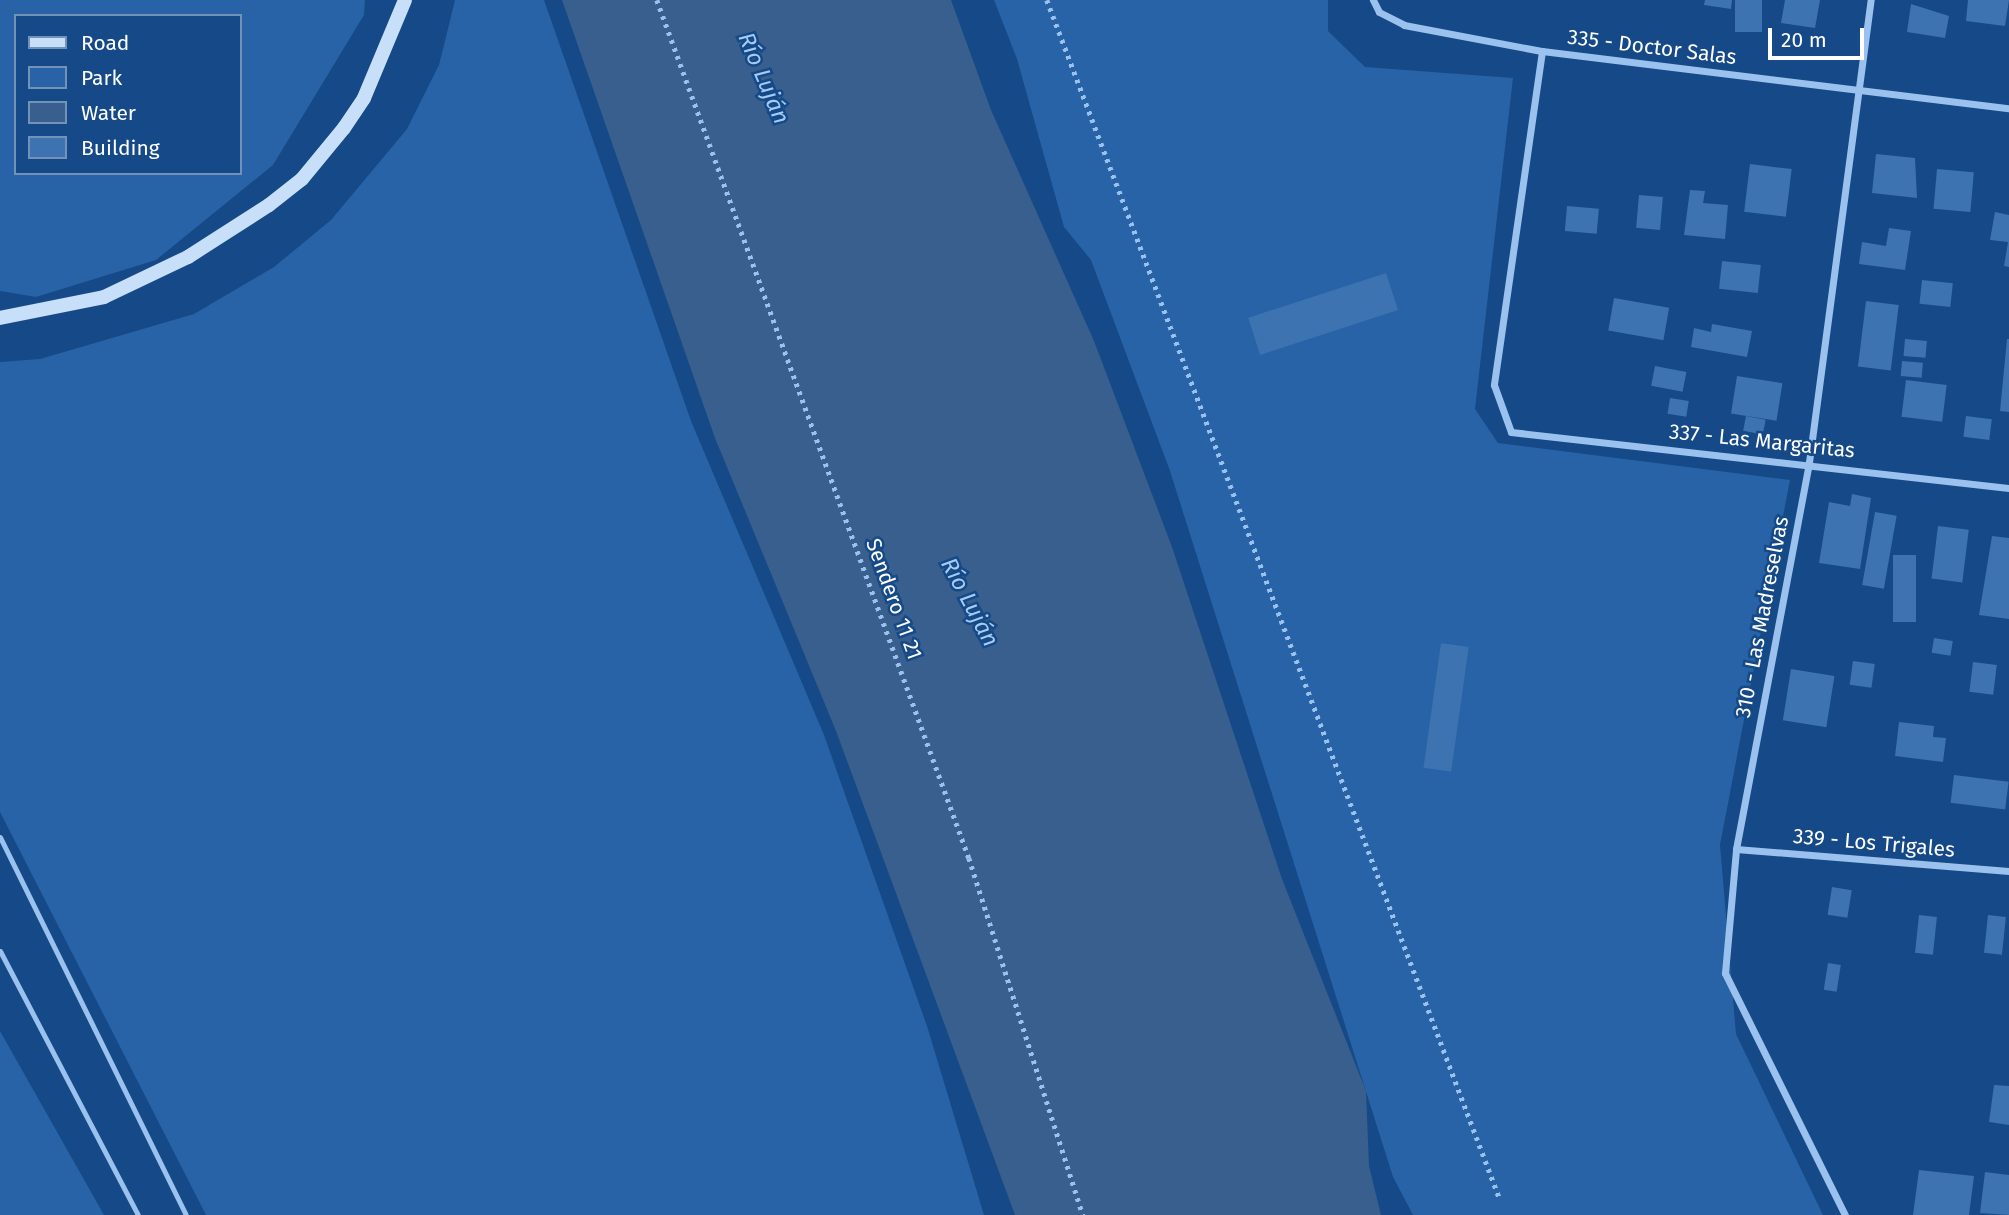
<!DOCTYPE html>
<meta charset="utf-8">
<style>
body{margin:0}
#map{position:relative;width:2009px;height:1215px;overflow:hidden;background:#154987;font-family:"Fira Sans",sans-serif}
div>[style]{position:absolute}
.green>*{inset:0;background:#2763a6}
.water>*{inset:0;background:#385f8d}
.building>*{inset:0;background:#3d73b1;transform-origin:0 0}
.path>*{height:4.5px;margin-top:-2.25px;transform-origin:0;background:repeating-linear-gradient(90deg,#9bc2ee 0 3.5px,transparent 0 8.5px)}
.service>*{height:5px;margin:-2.5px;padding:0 2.5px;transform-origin:2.5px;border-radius:2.5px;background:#9bc2ee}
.minor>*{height:7px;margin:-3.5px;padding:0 3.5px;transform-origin:3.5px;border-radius:3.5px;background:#9bc2ee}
.secondary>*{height:14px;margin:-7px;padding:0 7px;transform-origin:7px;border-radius:7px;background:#c8dffa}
span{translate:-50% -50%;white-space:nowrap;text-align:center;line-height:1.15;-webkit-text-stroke:5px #154987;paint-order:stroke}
.street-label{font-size:21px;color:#fff}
.water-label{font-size:23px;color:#a6ccf6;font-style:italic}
.legend{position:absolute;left:14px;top:14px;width:228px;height:161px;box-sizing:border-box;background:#154987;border:2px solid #7392b7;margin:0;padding:9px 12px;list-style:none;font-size:21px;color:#fff}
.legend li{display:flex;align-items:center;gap:14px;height:35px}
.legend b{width:35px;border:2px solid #7392b7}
.scale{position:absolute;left:1768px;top:28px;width:96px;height:32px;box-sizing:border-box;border:4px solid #fff;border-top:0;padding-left:9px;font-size:21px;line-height:24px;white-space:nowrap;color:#fff;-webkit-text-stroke:5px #154987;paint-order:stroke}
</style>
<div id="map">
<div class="green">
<div style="clip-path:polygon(evenodd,0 0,365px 0,364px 15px,273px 165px,156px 260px,36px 297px,0 291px,0 0,16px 16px,240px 16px,240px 173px,16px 173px,16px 16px)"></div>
<div style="clip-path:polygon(455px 0,544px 0,691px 421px,824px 735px,927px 1026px,984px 1215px,206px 1215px,0 812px,0 362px,40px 359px,194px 314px,274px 267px,331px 220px,407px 129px,439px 65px)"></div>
<div style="clip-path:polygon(994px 0,1328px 0,1328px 31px,1365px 67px,1513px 78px,1475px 409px,1498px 443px,1790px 480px,1720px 845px,1736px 1034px,1823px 1215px,1413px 1215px,1393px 1177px,1170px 471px,1091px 260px,1064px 227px,1017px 59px)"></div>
<div style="clip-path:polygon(0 1031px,104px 1215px,0 1215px)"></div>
</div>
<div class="water">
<div style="clip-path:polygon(562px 0,951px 0,991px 110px,1094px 341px,1172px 547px,1282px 879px,1366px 1091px,1369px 1166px,1381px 1215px,1015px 1215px,836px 731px,715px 438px)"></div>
</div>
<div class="building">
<div style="clip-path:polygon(1705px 0,1732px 0,1731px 9px,1704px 5px)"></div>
<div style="left:1735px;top:0;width:27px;height:32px"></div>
<div style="clip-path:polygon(1785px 0,1820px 0,1815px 28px,1781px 23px)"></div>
<div style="clip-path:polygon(1968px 0,2009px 0,2005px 26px,1966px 21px)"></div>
<div style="clip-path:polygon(1911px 4px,1949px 16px,1945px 38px,1907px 32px)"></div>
<div style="clip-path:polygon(1876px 154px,1915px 158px,1917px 198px,1872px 193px)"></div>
<div style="left:1750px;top:164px;width:42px;height:48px;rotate:7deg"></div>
<div style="left:1937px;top:169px;width:37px;height:40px;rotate:5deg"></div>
<div style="clip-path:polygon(1690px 190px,1705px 191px,1703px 203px,1728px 205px,1725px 239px,1684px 235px)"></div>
<div style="left:1639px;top:195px;width:24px;height:33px;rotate:5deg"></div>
<div style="left:1567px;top:206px;width:32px;height:25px;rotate:5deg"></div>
<div style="clip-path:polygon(1995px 212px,2009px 215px,2009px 267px,2004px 266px,2008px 242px,1990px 240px)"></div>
<div style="clip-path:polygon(1889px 228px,1911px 231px,1905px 270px,1859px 264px,1862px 242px,1886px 246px)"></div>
<div style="left:1722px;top:261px;width:39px;height:28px;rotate:6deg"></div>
<div style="left:1386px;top:273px;width:39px;height:145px;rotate:72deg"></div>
<div style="left:1922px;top:280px;width:31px;height:24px;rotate:6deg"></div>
<div style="left:1614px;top:298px;width:56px;height:33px;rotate:10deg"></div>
<div style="left:1866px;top:301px;width:33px;height:66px;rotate:7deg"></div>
<div style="clip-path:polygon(1712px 324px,1752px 331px,1747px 357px,1691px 347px,1694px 328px,1711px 332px)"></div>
<div style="left:1905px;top:339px;width:22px;height:17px;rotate:5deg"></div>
<div style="clip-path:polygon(2007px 339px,2009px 339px,2009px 412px,2000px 411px)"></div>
<div style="left:1902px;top:361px;width:21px;height:15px;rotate:5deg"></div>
<div style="left:1655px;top:366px;width:32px;height:20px;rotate:11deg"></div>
<div style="left:1737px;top:376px;width:46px;height:38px;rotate:9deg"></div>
<div style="left:1906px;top:380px;width:41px;height:37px;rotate:7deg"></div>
<div style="left:1670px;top:398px;width:19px;height:16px;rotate:9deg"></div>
<div style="left:1746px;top:416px;width:20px;height:15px;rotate:11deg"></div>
<div style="left:1966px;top:416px;width:26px;height:21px;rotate:7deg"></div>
<div style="clip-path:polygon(1852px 494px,1871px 498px,1860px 569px,1819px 563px,1829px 502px,1850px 506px)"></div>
<div style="left:1875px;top:512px;width:22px;height:74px;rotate:10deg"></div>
<div style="left:1938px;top:526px;width:31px;height:53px;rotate:7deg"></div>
<div style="clip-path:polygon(1992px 536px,2009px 538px,2009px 619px,1979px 615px)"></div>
<div style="left:1893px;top:555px;width:23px;height:67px"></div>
<div style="left:1934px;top:638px;width:19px;height:15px;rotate:9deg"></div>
<div style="left:1441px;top:643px;width:28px;height:126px;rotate:8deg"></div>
<div style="left:1853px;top:661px;width:22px;height:24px;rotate:8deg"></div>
<div style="left:1973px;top:662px;width:24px;height:30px;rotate:7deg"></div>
<div style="left:1791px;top:669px;width:44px;height:52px;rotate:9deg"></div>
<div style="clip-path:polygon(1899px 722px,1934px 726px,1933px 737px,1946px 738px,1943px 762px,1895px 756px)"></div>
<div style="left:1954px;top:775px;width:55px;height:28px;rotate:7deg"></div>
<div style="left:1832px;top:887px;width:20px;height:28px;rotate:9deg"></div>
<div style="left:1919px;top:915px;width:18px;height:38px;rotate:6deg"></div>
<div style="left:1988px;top:915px;width:18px;height:38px;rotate:6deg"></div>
<div style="left:1828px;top:963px;width:13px;height:27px;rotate:9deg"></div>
<div style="clip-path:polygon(1994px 1085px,2009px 1086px,2009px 1125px,1989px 1122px)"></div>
<div style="clip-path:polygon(1919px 1170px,1974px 1176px,1969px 1215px,1913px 1215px)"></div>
<div style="clip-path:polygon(1985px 1172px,2009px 1175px,2009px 1215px,1980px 1213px)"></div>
</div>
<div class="path">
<div style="left:657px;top:0;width:913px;rotate:70.02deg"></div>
<div style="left:969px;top:858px;width:375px;rotate:72.3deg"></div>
<div style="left:1047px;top:0;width:1279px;rotate:69.31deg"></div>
</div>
<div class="service">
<div style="left:0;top:837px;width:421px;rotate:63.8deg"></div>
<div style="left:0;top:951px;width:298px;rotate:62.4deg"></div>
</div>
<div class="minor">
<div style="left:1373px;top:0;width:13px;rotate:63deg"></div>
<div style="left:1379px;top:12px;width:28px;rotate:27deg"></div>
<div style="left:1404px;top:25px;width:140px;rotate:10.7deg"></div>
<div style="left:1542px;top:51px;width:470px;rotate:7deg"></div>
<div style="left:1542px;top:51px;width:337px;rotate:98.2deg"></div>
<div style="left:1494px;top:385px;width:50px;rotate:70.1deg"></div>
<div style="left:1511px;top:432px;width:501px;rotate:6.42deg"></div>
<div style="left:1736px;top:849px;width:274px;rotate:4.6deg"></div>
<div style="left:1845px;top:1215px;width:270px;rotate:-116.4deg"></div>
<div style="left:1725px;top:973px;width:124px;rotate:-84.9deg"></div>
<div style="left:1736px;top:849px;width:394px;rotate:-79.3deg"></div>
<div style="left:1809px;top:462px;width:466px;rotate:-82.4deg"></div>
</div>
<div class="secondary">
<div style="left:0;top:318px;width:106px;rotate:-11.4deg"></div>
<div style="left:104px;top:297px;width:93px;rotate:-25.5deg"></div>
<div style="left:188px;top:257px;width:96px;rotate:-32.7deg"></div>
<div style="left:269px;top:205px;width:42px;rotate:-38.2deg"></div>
<div style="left:302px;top:179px;width:66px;rotate:-50.5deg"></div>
<div style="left:344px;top:128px;width:36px;rotate:-56deg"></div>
<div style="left:364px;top:98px;width:106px;rotate:-67.3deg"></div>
</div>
<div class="street-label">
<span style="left:1652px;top:47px;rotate:7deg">335 - Doctor Salas</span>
<span style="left:1762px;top:441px;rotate:6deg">337 - Las Margaritas</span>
<span style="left:894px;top:599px;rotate:70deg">Sendero 11 21</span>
<span style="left:1762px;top:617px;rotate:-79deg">310 - Las Madreselvas</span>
<span style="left:1874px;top:843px;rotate:5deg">339 - Los Trigales</span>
</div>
<div class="water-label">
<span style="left:764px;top:78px;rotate:67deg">Río Luján</span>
<span style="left:970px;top:602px;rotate:62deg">Río Luján</span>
</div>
<ul class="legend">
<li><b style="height:9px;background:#c8dffa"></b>Road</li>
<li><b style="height:19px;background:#2763a6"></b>Park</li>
<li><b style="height:19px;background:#385f8d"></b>Water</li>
<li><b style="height:19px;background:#3d73b1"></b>Building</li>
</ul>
<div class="scale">20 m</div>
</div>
